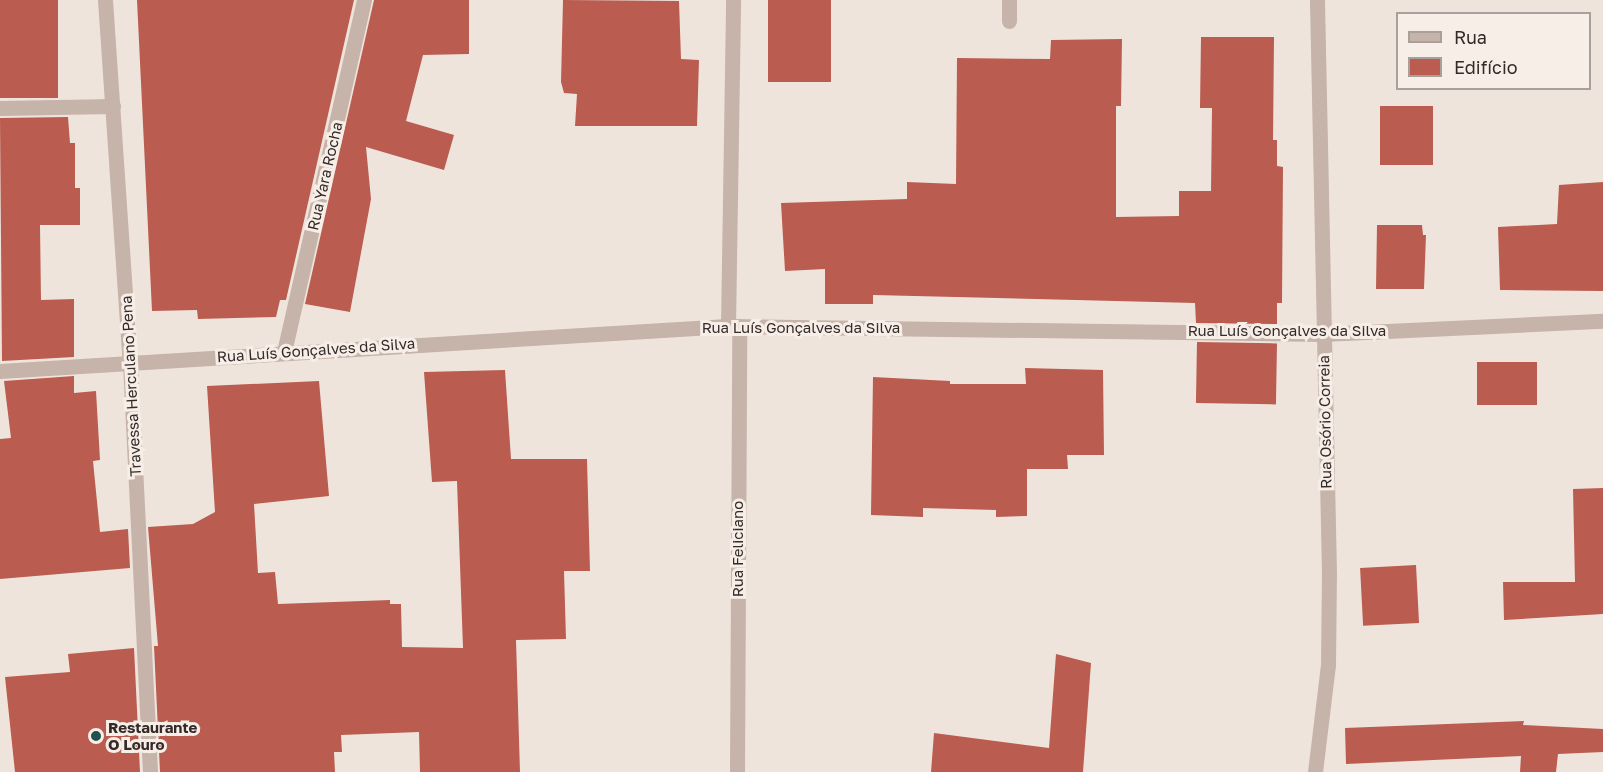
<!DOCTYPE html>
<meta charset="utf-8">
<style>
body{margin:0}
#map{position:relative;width:1603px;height:772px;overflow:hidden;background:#efe4dc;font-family:"Golos Text",sans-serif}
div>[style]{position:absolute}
.building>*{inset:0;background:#ba5c4f;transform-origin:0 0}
.minor>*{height:15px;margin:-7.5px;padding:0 7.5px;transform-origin:7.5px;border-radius:7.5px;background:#c6b3a9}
.dots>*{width:16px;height:16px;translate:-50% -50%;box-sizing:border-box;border:3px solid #f7eee8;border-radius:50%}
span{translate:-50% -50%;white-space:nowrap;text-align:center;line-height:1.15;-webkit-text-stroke:6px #f7eee8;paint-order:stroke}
.street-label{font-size:15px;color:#342a28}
.poi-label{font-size:15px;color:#342a28;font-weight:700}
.left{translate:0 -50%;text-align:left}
.legend{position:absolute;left:1396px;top:12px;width:195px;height:78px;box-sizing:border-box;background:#f7eee8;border:2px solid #a9a09b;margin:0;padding:8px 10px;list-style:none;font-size:18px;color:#342a28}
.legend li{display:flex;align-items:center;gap:12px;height:30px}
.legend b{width:30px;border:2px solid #a9a09b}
</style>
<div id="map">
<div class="building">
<div style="left:0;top:0;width:58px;height:98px"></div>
<div style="clip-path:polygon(137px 0,354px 0,286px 300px,280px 300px,276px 317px,198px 319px,197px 310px,152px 311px)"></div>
<div style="clip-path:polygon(374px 0,469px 0,469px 54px,423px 55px,406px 121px,454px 135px,444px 170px,366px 147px,371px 199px,350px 312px,305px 304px)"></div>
<div style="clip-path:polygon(563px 0,679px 1px,681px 59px,699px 60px,697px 126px,575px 126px,577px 94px,564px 93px,561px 82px)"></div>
<div style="left:768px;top:0;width:63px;height:82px"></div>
<div style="clip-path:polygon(1201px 37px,1274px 37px,1273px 140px,1277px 140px,1277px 166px,1283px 167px,1282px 303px,1277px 303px,1277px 324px,1196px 323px,1195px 303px,873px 295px,873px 304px,825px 304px,825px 269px,785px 271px,781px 203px,907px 199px,907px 182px,956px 184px,957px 58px,1050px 59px,1051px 40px,1122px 39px,1121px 106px,1116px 106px,1116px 217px,1179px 216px,1179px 191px,1211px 191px,1212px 108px,1200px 108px)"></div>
<div style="left:1380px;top:106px;width:53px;height:59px"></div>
<div style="clip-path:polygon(68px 117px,70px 143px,75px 143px,75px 188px,80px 188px,80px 225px,40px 225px,41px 300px,74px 299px,74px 357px,2px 361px,0 118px)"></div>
<div style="clip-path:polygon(1603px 182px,1603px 291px,1500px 290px,1498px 227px,1557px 224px,1559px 185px)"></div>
<div style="clip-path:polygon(1377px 225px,1422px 225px,1423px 235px,1426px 235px,1424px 289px,1376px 289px)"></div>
<div style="left:1197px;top:342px;width:80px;height:61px;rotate:1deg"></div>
<div style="left:1537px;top:362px;width:43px;height:60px;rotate:90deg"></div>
<div style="clip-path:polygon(1025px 368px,1103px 370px,1104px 455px,1067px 455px,1068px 469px,1027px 469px,1027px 516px,996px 517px,996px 510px,923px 508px,923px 517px,871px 515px,873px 377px,950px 381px,950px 384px,1026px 384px)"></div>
<div style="clip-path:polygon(505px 370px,511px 459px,587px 459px,590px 571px,564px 571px,566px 639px,516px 640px,520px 772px,420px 772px,419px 732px,341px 735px,342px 752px,334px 752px,335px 772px,160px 772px,154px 646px,158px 646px,148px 527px,193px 524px,215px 512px,207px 386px,319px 381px,329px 496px,254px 504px,258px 573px,275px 572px,278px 604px,390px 600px,390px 604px,401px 604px,402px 647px,463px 648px,457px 481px,432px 482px,424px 372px)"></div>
<div style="clip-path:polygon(74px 376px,74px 393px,96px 391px,100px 460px,93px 461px,100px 532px,128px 529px,130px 568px,0 579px,0 439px,11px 438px,4px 381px)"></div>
<div style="clip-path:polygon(1603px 488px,1603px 614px,1504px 620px,1503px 582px,1575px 582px,1573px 489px)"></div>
<div style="left:1416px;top:565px;width:58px;height:56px;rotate:87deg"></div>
<div style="clip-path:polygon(134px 648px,140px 772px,15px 772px,5px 677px,70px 672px,68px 654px)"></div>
<div style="clip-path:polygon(1056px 654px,1091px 663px,1083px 772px,931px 772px,934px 733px,1049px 748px)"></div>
<div style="clip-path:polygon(1524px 721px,1523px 725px,1603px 729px,1603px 752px,1558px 754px,1556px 772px,1520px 772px,1521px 756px,1346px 764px,1345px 728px)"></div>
</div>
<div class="minor">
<div style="left:105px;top:0;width:364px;rotate:86.1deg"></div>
<div style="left:130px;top:363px;width:409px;rotate:87.2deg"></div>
<div style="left:1009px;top:0;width:21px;rotate:90deg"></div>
<div style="left:0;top:108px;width:113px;rotate:-1deg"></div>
<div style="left:728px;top:326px;width:326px;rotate:-89.1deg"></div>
<div style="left:284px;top:352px;width:361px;rotate:-77.2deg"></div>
<div style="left:0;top:371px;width:729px;rotate:-3.54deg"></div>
<div style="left:728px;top:326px;width:595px;rotate:0.77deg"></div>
<div style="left:1323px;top:334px;width:280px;rotate:-2.7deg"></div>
<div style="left:737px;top:772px;width:446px;rotate:-89.7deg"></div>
<div style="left:1315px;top:772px;width:108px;rotate:-83.1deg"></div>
<div style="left:1328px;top:665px;width:91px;rotate:-89.4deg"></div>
<div style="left:1329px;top:574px;width:574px;rotate:-91.2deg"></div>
</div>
<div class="dots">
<div style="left:96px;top:736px;background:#22524f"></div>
</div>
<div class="street-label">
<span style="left:325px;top:176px;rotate:-77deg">Rua Yara Rocha</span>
<span style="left:801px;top:328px">Rua Luís Gonçalves da Silva</span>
<span style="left:1287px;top:331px">Rua Luís Gonçalves da Silva</span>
<span style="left:316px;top:350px;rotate:-4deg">Rua Luís Gonçalves da Silva</span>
<span style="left:131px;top:386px;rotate:-93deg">Travessa Herculano Pena</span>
<span style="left:1325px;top:422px;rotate:-91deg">Rua Osório Correia</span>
<span style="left:738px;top:549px;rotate:-90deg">Rua Feliciano</span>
</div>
<div class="poi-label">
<span class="left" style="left:108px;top:736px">Restaurante<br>O Louro</span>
</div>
<ul class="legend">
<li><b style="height:8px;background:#c6b3a9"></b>Rua</li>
<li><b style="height:16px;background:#ba5c4f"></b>Edifício</li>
</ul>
</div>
